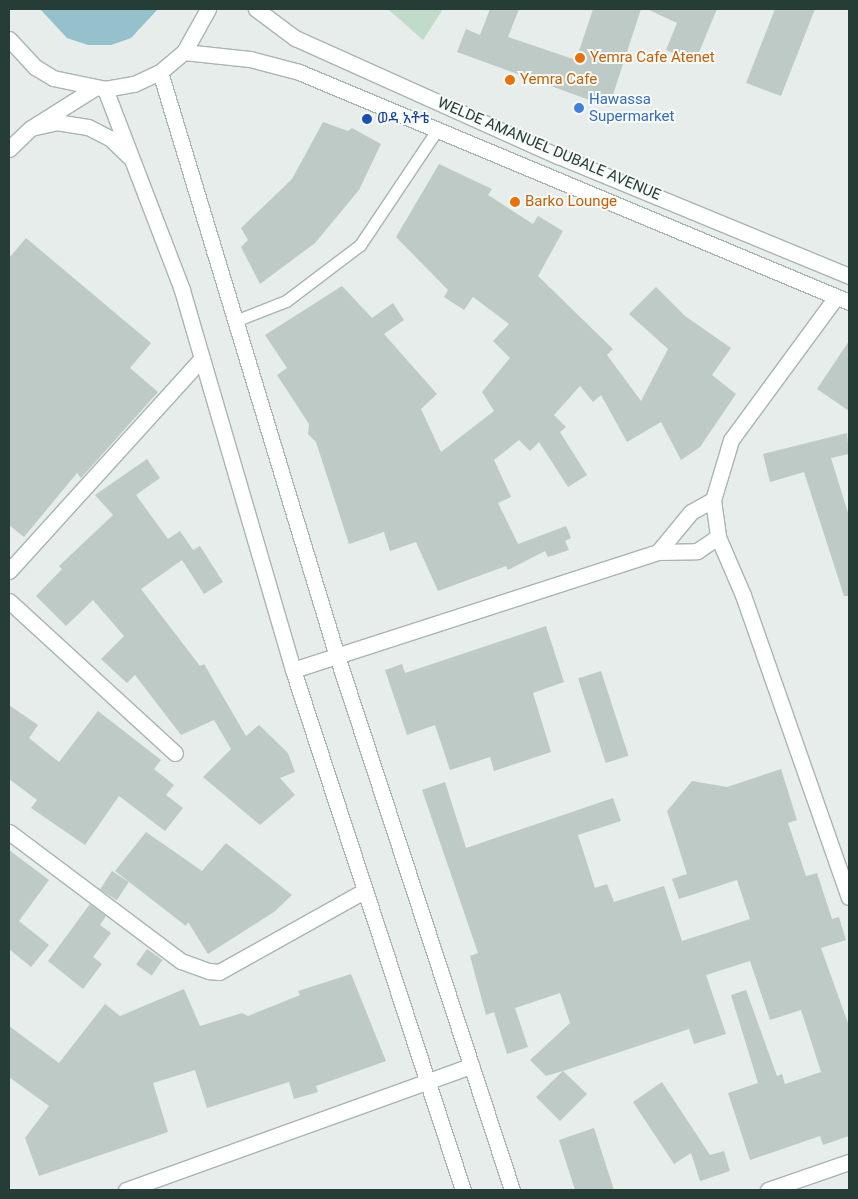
<!DOCTYPE html>
<meta charset="utf-8">
<style>
body{margin:0}
#map{position:relative;width:858px;height:1199px;overflow:hidden;background:#e6edea;font-family:Roboto,"Noto Sans Ethiopic",sans-serif}
div>[style]{position:absolute}
.green>*{inset:0;background:#c1dbc9}
.water>*{inset:0;background:#94c1cb}
.building>*{inset:0;background:#becac6;transform-origin:0 0}
.roads{filter:drop-shadow(1px 0 #a9b5b1) drop-shadow(-1px 0 #a9b5b1) drop-shadow(0 1px #a9b5b1) drop-shadow(0 -1px #a9b5b1)}
.lane>*{height:11px;margin:-5.5px;padding:0 5.5px;transform-origin:5.5px;border-radius:5.5px;background:#fff}
.street>*{height:15px;margin:-7.5px;padding:0 7.5px;transform-origin:7.5px;border-radius:7.5px;background:#fff}
.secondary>*{height:15px;margin:-7.5px;padding:0 7.5px;transform-origin:7.5px;border-radius:7.5px;background:#fff}
.dots>*{width:14px;height:14px;translate:-50% -50%;box-sizing:border-box;border:2px solid #f6faf8;border-radius:50%}
span{translate:-50% -50%;white-space:nowrap;text-align:center;line-height:1.15;-webkit-text-stroke:4px #f6faf8;paint-order:stroke}
.food-label{font-size:15px;color:#c56008}
.left{translate:0 -50%;text-align:left}
.shop-label{font-size:15px;color:#366cbe}
.transit-label{font-size:15px;color:#164399}
.street-label{font-size:15px;color:#263d37}
.frame{position:absolute;inset:0;border:10px solid #263d37;pointer-events:none}
</style>
<div id="map">
<div class="green">
<div style="clip-path:polygon(388px 9px,443px 9px,423px 40px)"></div>
</div>
<div class="water">
<div style="clip-path:polygon(40px 9px,158px 9px,131px 38px,111px 45px,88px 45px,67px 38px)"></div>
</div>
<div class="building">
<div style="clip-path:polygon(490px 9px,519px 9px,508px 37px,576px 60px,593px 9px,641px 9px,609px 107px,457px 52px,466px 29px,480px 35px)"></div>
<div style="clip-path:polygon(647px 9px,717px 9px,695px 62px,666px 50px,677px 23px)"></div>
<div style="clip-path:polygon(775px 9px,815px 9px,781px 96px,746px 83px)"></div>
<div style="clip-path:polygon(323px 122px,348px 131px,352px 128px,381px 144px,359px 190px,315px 243px,260px 284px,241px 247px,248px 240px,241px 228px,292px 179px)"></div>
<div style="clip-path:polygon(439px 164px,492px 189px,488px 195px,533px 224px,538px 216px,563px 231px,538px 276px,613px 349px,607px 355px,641px 401px,668px 349px,629px 314px,656px 287px,685px 316px,731px 348px,712px 375px,736px 394px,700px 447px,681px 460px,661px 422px,627px 442px,601px 395px,593px 402px,580px 386px,554px 415px,566px 427px,560px 432px,587px 475px,568px 487px,539px 442px,530px 451px,519px 440px,494px 460px,511px 497px,498px 503px,518px 544px,566px 526px,571px 538px,565px 541px,569px 550px,548px 557px,545px 551px,508px 570px,506px 566px,438px 591px,416px 542px,390px 551px,384px 532px,349px 544px,316px 442px,308px 434px,309px 424px,277px 375px,287px 368px,265px 335px,342px 286px,372px 318px,393px 303px,404px 320px,384px 334px,437px 394px,421px 409px,441px 452px,494px 411px,482px 392px,510px 358px,493px 341px,509px 324px,473px 297px,464px 310px,444px 297px,448px 290px,396px 237px)"></div>
<div style="clip-path:polygon(26px 238px,151px 343px,130px 368px,158px 392px,81px 478px,77px 473px,24px 537px,9px 525px,9px 258px)"></div>
<div style="clip-path:polygon(849px 341px,849px 411px,817px 389px)"></div>
<div style="clip-path:polygon(847px 433px,849px 454px,831px 458px,849px 516px,849px 596px,844px 596px,804px 472px,770px 482px,763px 454px)"></div>
<div style="clip-path:polygon(147px 459px,160px 478px,136px 495px,168px 539px,180px 531px,193px 550px,200px 546px,223px 582px,204px 594px,182px 560px,141px 589px,200px 666px,204px 664px,246px 736px,259px 725px,288px 753px,295px 772px,280px 778px,295px 795px,260px 825px,203px 777px,231px 749px,214px 720px,181px 735px,135px 675px,127px 683px,101px 659px,124px 636px,93px 600px,66px 626px,36px 596px,62px 569px,59px 566px,113px 515px,95px 495px)"></div>
<div style="clip-path:polygon(546px 626px,564px 682px,533px 693px,551px 752px,494px 771px,490px 757px,450px 770px,435px 725px,407px 735px,385px 670px,402px 664px,405px 673px)"></div>
<div style="left:601px;top:671px;width:89px;height:24px;rotate:72deg"></div>
<div style="clip-path:polygon(9px 705px,38px 725px,29px 738px,59px 762px,98px 711px,161px 760px,154px 769px,174px 785px,166px 795px,183px 808px,165px 831px,119px 796px,85px 845px,31px 808px,37px 800px,9px 779px)"></div>
<div style="clip-path:polygon(781px 769px,797px 820px,788px 823px,806px 876px,817px 873px,832px 919px,839px 917px,846px 940px,821px 948px,849px 1026px,849px 1136px,823px 1145px,820px 1136px,750px 1160px,728px 1093px,758px 1083px,731px 995px,746px 990px,777px 1076px,782px 1074px,785px 1084px,821px 1072px,801px 1010px,770px 1020px,750px 961px,706px 975px,726px 1034px,694px 1044px,689px 1029px,563px 1071px,587px 1094px,560px 1121px,536px 1097px,563px 1071px,546px 1076px,530px 1060px,570px 1023px,560px 993px,515px 1008px,528px 1047px,507px 1054px,494px 1012px,486px 1015px,470px 956px,478px 953px,422px 790px,445px 782px,466px 848px,613px 798px,621px 821px,578px 835px,595px 888px,607px 884px,614px 902px,664px 886px,682px 941px,750px 919px,737px 880px,679px 899px,672px 879px,687px 874px,667px 811px,692px 781px,727px 787px)"></div>
<div style="clip-path:polygon(146px 832px,202px 871px,226px 843px,292px 895px,274px 912px,208px 954px,188px 922px,186px 926px,115px 871px)"></div>
<div style="clip-path:polygon(9px 850px,49px 880px,19px 921px,49px 945px,31px 967px,9px 949px)"></div>
<div style="left:112px;top:871px;width:20px;height:22px;rotate:33deg"></div>
<div style="clip-path:polygon(90px 904px,106px 916px,100px 925px,111px 933px,93px 957px,102px 964px,83px 989px,48px 961px)"></div>
<div style="left:147px;top:949px;width:19px;height:19px;rotate:35deg"></div>
<div style="clip-path:polygon(351px 974px,386px 1061px,316px 1086px,318px 1092px,294px 1099px,289px 1082px,207px 1108px,195px 1070px,153px 1083px,168px 1132px,39px 1176px,25px 1138px,49px 1106px,9px 1077px,9px 1026px,59px 1063px,105px 1004px,120px 1016px,184px 989px,200px 1026px,242px 1013px,248px 1016px,300px 995px,298px 991px)"></div>
<div style="clip-path:polygon(662px 1082px,710px 1155px,724px 1151px,730px 1171px,700px 1181px,691px 1153px,674px 1164px,633px 1102px)"></div>
<div style="clip-path:polygon(594px 1128px,614px 1190px,575px 1190px,559px 1140px)"></div>
</div>
<div class="roads">
<div class="lane">
<div style="left:235px;top:321px;width:55px;rotate:-21.4deg"></div>
<div style="left:286px;top:301px;width:93px;rotate:-37.1deg"></div>
<div style="left:360px;top:245px;width:138px;rotate:-56.2deg"></div>
</div>
<div class="street">
<div style="left:836px;top:297px;width:177px;rotate:126.3deg"></div>
<div style="left:731px;top:440px;width:63px;rotate:106.7deg"></div>
<div style="left:713px;top:500px;width:37px;rotate:82deg"></div>
<div style="left:718px;top:537px;width:63px;rotate:66.7deg"></div>
<div style="left:743px;top:595px;width:320px;rotate:70.7deg"></div>
<div style="left:658px;top:552px;width:52px;rotate:-50.5deg"></div>
<div style="left:691px;top:512px;width:25px;rotate:-29deg"></div>
<div style="left:9px;top:571px;width:287px;rotate:-47.8deg"></div>
<div style="left:9px;top:601px;width:225px;rotate:42.5deg"></div>
<div style="left:293px;top:670px;width:384px;rotate:-17.9deg"></div>
<div style="left:658px;top:552px;width:39px;rotate:-1deg"></div>
<div style="left:697px;top:551px;width:25px;rotate:-34deg"></div>
<div style="left:9px;top:832px;width:215px;rotate:36.9deg"></div>
<div style="left:181px;top:961px;width:30px;rotate:20deg"></div>
<div style="left:209px;top:971px;width:10px;rotate:6deg"></div>
<div style="left:219px;top:972px;width:166px;rotate:-29.2deg"></div>
<div style="left:126px;top:1190px;width:367px;rotate:-19.8deg"></div>
<div style="left:768px;top:1190px;width:86px;rotate:-19.1deg"></div>
</div>
<div class="secondary">
<div style="left:256px;top:9px;width:49px;rotate:36.6deg"></div>
<div style="left:295px;top:38px;width:288px;rotate:24.2deg"></div>
<div style="left:558px;top:156px;width:315px;rotate:22.4deg"></div>
<div style="left:9px;top:39px;width:38px;rotate:47deg"></div>
<div style="left:35px;top:67px;width:21px;rotate:31deg"></div>
<div style="left:53px;top:78px;width:53px;rotate:11.9deg"></div>
<div style="left:105px;top:89px;width:29px;rotate:-10deg"></div>
<div style="left:134px;top:84px;width:29px;rotate:-25deg"></div>
<div style="left:160px;top:72px;width:31px;rotate:-40deg"></div>
<div style="left:184px;top:52px;width:49px;rotate:-60.8deg"></div>
<div style="left:184px;top:52px;width:66px;rotate:6.1deg"></div>
<div style="left:250px;top:59px;width:51px;rotate:14.9deg"></div>
<div style="left:299px;top:72px;width:596px;rotate:22.69deg"></div>
<div style="left:160px;top:72px;width:607px;rotate:73.15deg"></div>
<div style="left:336px;top:653px;width:565px;rotate:71.85deg"></div>
<div style="left:105px;top:89px;width:215px;rotate:69deg"></div>
<div style="left:182px;top:290px;width:396px;rotate:73.7deg"></div>
<div style="left:293px;top:670px;width:547px;rotate:71.9deg"></div>
<div style="left:31px;top:128px;width:26px;rotate:-13deg"></div>
<div style="left:56px;top:122px;width:32px;rotate:9deg"></div>
<div style="left:88px;top:127px;width:25px;rotate:27deg"></div>
<div style="left:110px;top:138px;width:30px;rotate:44deg"></div>
<div style="left:9px;top:149px;width:30px;rotate:-44deg"></div>
<div style="left:31px;top:128px;width:73px;rotate:-32.2deg"></div>
</div>
</div>
<div class="dots">
<div style="left:580px;top:58px;background:#e8710a"></div>
<div style="left:510px;top:80px;background:#e8710a"></div>
<div style="left:579px;top:108px;background:#3f7fe0"></div>
<div style="left:367px;top:119px;background:#1a4fb4"></div>
<div style="left:515px;top:202px;background:#e8710a"></div>
</div>
<div class="food-label">
<span class="left" style="left:590px;top:58px">Yemra Cafe Atenet</span>
<span class="left" style="left:520px;top:80px">Yemra Cafe</span>
<span class="left" style="left:525px;top:202px">Barko Lounge</span>
</div>
<div class="shop-label">
<span class="left" style="left:589px;top:108px">Hawassa<br>Supermarket</span>
</div>
<div class="transit-label">
<span class="left" style="left:377px;top:119px">ወዳ አቶቴ</span>
</div>
<div class="street-label">
<span style="left:549px;top:149px;rotate:23deg">WELDE AMANUEL DUBALE AVENUE</span>
</div>
<div class="frame"></div>
</div>
